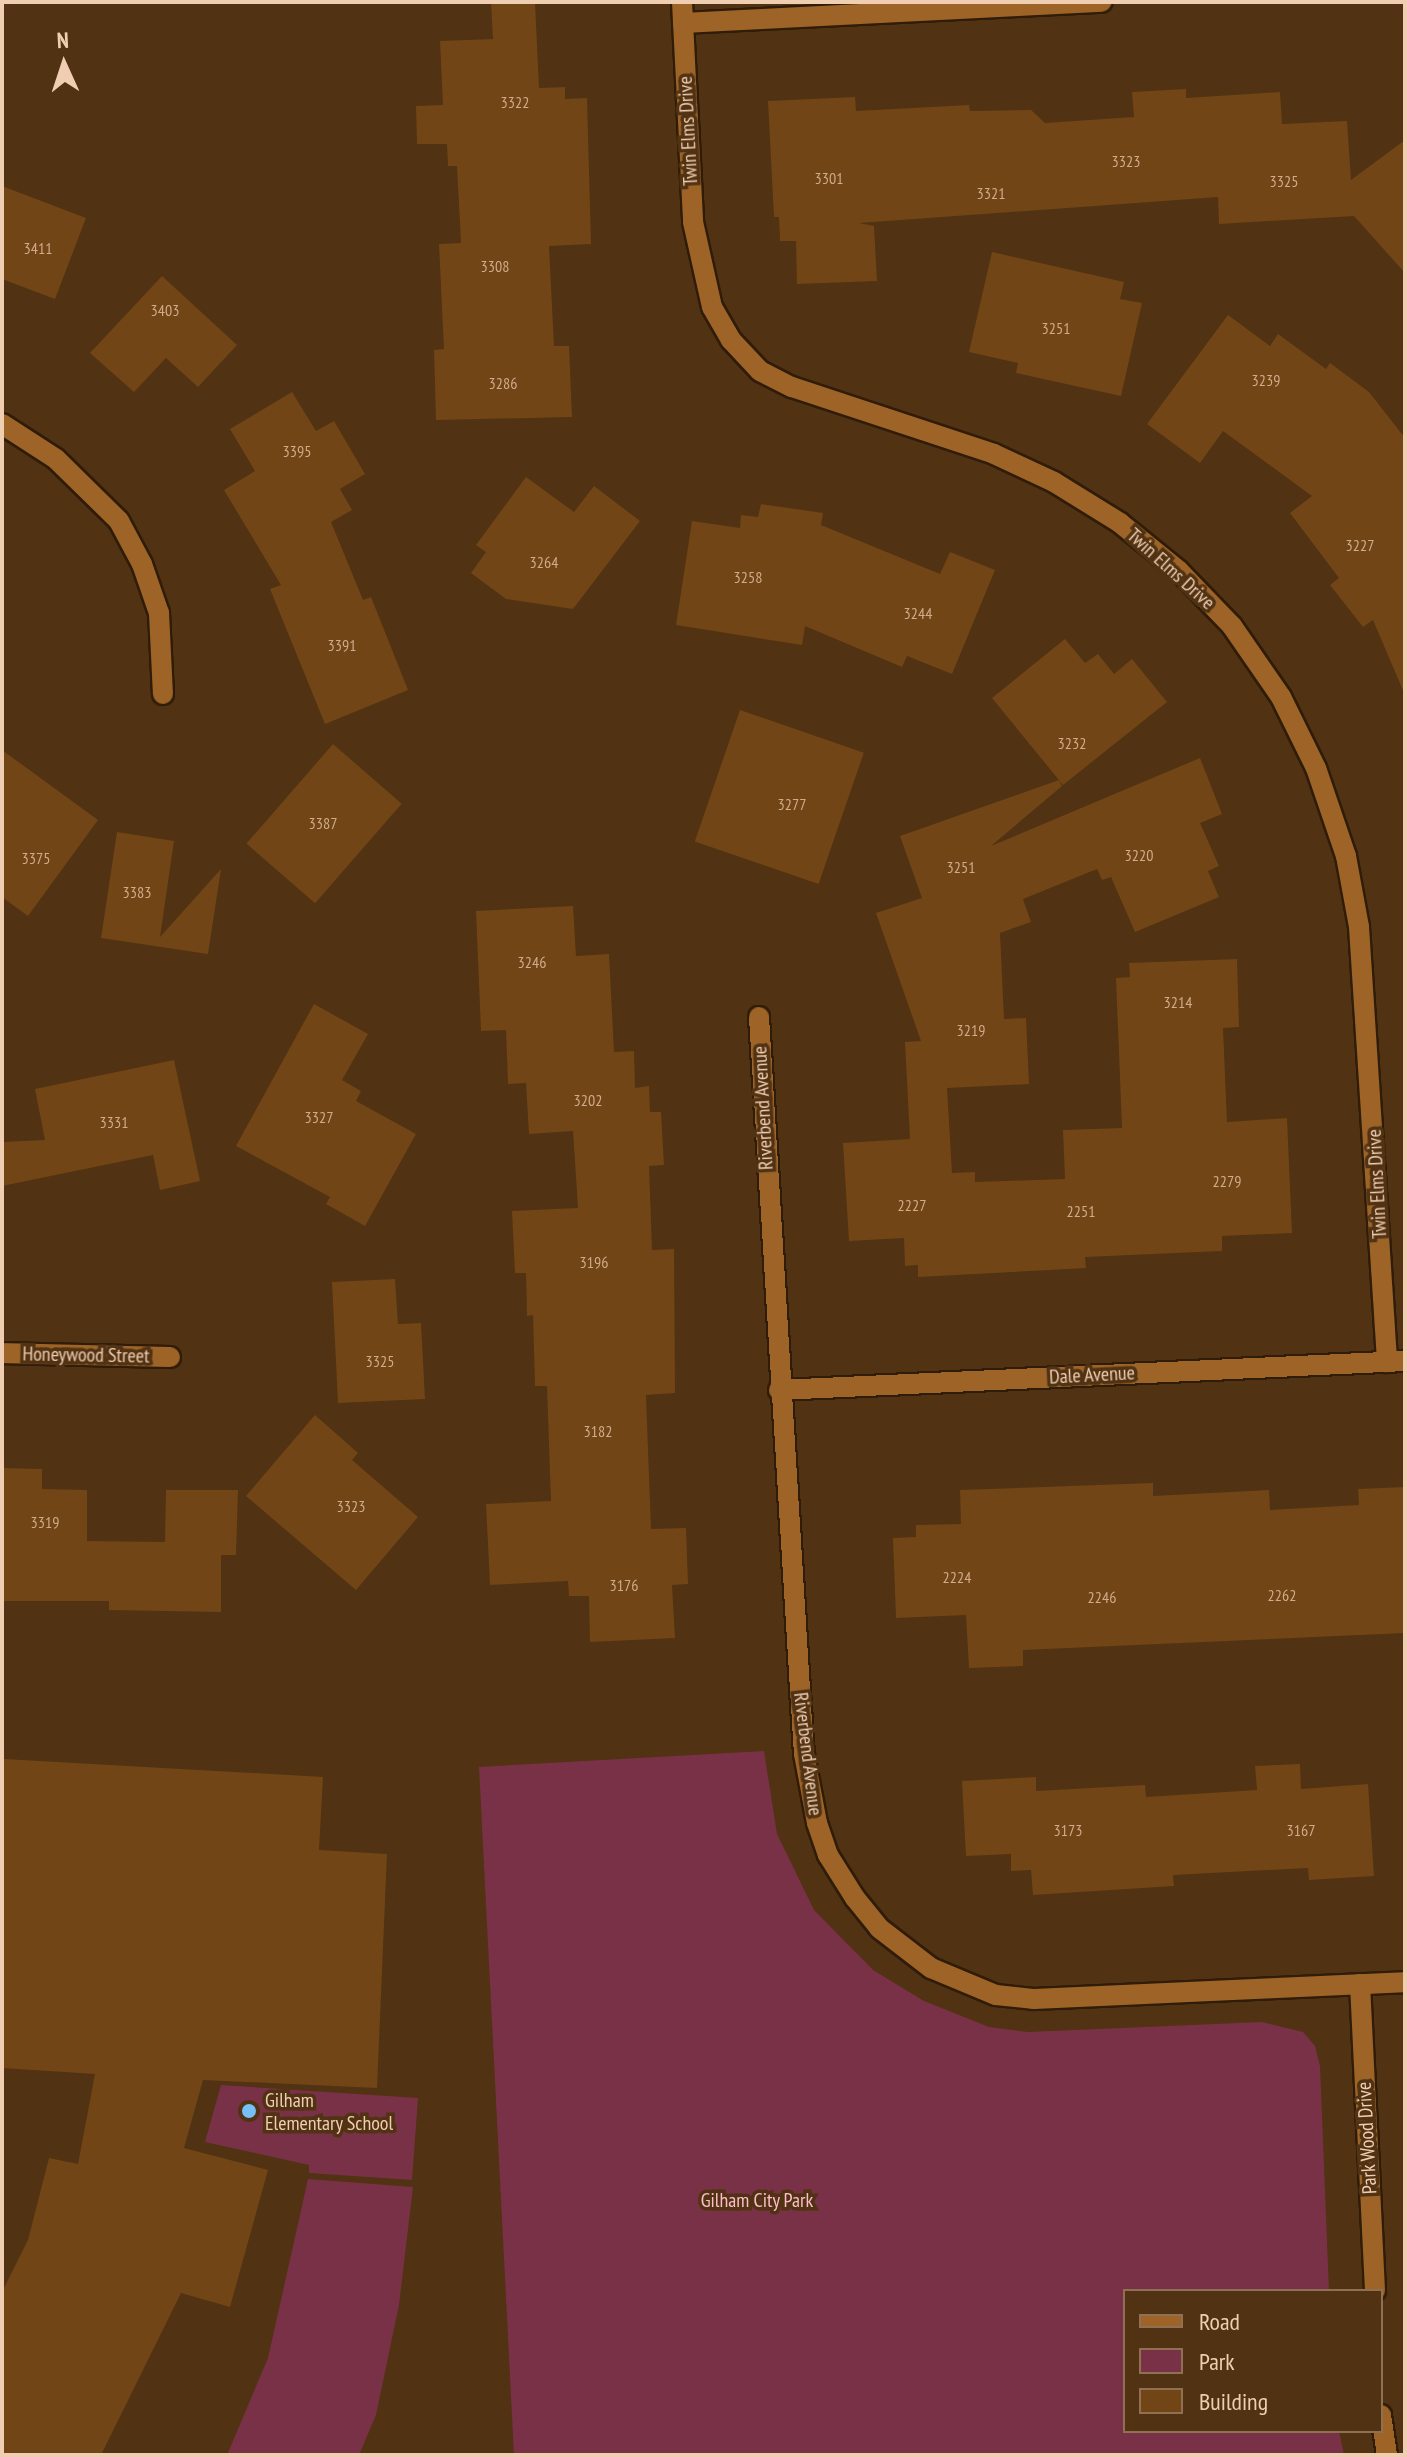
<!DOCTYPE html>
<style>
body{margin:0}
#map{position:relative;width:1407px;height:2457px;overflow:hidden;background:#513212;font-family:"PT Sans Narrow",sans-serif}
div>[style]{position:absolute}
.green>*{inset:0;background:#783147}
.building>*{inset:0;background:#714516;transform-origin:0 0}
.roads{filter:drop-shadow(2px 0 #2f1c09) drop-shadow(-2px 0 #2f1c09) drop-shadow(0 2px #2f1c09) drop-shadow(0 -2px #2f1c09)}
.minor>*{height:20px;margin:-10px;padding:0 10px;transform-origin:10px;border-radius:10px;background:#9e6427}
.dots>*{width:22px;height:22px;translate:-50% -50%;box-sizing:border-box;border:4px solid #513212;border-radius:50%}
span{translate:-50% -50%;white-space:nowrap;text-align:center;line-height:1.15;-webkit-text-stroke:7px #513212;paint-order:stroke}
.number-label{font-size:16px;color:#d0ac8b}
.number-label span{-webkit-text-stroke-width:0}
.street-label{font-size:20px;color:#efceb2}
.poi-label{font-size:20px;color:#efceb2}
.left{translate:0 -50%;text-align:left}
.park-label{font-size:20px;color:#fcbccb}
.frame{position:absolute;inset:0;border:4px solid #efceb2;pointer-events:none}
.legend{position:absolute;left:1123px;top:2289px;width:260px;height:144px;box-sizing:border-box;background:#513212;border:2px solid #907052;margin:0;padding:10px 14px;list-style:none;font-size:24px;color:#efceb2}
.legend li{display:flex;align-items:center;gap:16px;height:40px}
.legend b{width:40px;border:2px solid #907052}
.north{position:absolute;left:24px;top:24px;width:80px;height:80px;-webkit-text-stroke:6px #513212;paint-order:stroke;rotate:357deg;font-size:22px;font-weight:700;line-height:32px;text-align:center;color:#efceb2}
.north::after{content:'';display:block;margin:auto;width:28px;height:36px;background:#efceb2;clip-path:polygon(50% 0,100% 100%,50% 72%,0 100%)}
</style>
<div id="map">
<div class="green">
<div style="clip-path:polygon(764px 1751px,777px 1834px,814px 1910px,873px 1970px,924px 2001px,989px 2027px,1028px 2032px,1262px 2022px,1303px 2032px,1315px 2046px,1320px 2066px,1329px 2291px,1125px 2291px,1125px 2431px,1339px 2431px,1344px 2455px,514px 2455px,479px 1767px)"></div>
<div style="clip-path:polygon(221px 2085px,418px 2098px,412px 2180px,309px 2173px,309px 2165px,205px 2142px)"></div>
<div style="clip-path:polygon(308px 2179px,413px 2187px,399px 2305px,376px 2415px,359px 2455px,227px 2455px,268px 2358px)"></div>
</div>
<div class="building">
<div style="clip-path:polygon(491px 2px,535px 2px,539px 88px,565px 87px,565px 99px,587px 98px,591px 244px,549px 246px,554px 346px,569px 346px,572px 417px,436px 420px,434px 350px,444px 349px,439px 244px,461px 243px,457px 166px,448px 166px,447px 144px,417px 144px,416px 106px,443px 105px,440px 41px,493px 39px)"></div>
<div style="clip-path:polygon(1186px 89px,1186px 98px,1280px 92px,1282px 124px,1347px 121px,1351px 180px,1405px 140px,1405px 273px,1354px 216px,1219px 224px,1218px 197px,859px 223px,874px 226px,877px 281px,797px 284px,796px 241px,780px 241px,779px 217px,774px 217px,768px 101px,855px 97px,856px 111px,969px 105px,970px 111px,1031px 110px,1045px 123px,1134px 117px,1132px 92px)"></div>
<div style="clip-path:polygon(2px 186px,86px 218px,55px 299px,2px 279px)"></div>
<div style="clip-path:polygon(992px 252px,1124px 282px,1120px 299px,1142px 303px,1121px 396px,1016px 373px,1018px 363px,969px 352px)"></div>
<div style="clip-path:polygon(162px 276px,237px 345px,198px 387px,166px 358px,134px 392px,90px 353px)"></div>
<div style="clip-path:polygon(1228px 315px,1270px 346px,1278px 334px,1326px 369px,1330px 363px,1369px 392px,1405px 438px,1405px 695px,1373px 620px,1363px 627px,1330px 585px,1339px 578px,1290px 513px,1312px 496px,1223px 431px,1200px 463px,1147px 424px)"></div>
<div style="clip-path:polygon(292px 392px,316px 431px,334px 421px,365px 474px,340px 489px,352px 510px,331px 522px,363px 600px,371px 597px,408px 690px,325px 724px,270px 589px,281px 585px,224px 490px,255px 471px,230px 429px)"></div>
<div style="clip-path:polygon(526px 477px,574px 512px,594px 486px,640px 521px,573px 609px,506px 599px,471px 573px,486px 552px,476px 545px)"></div>
<div style="clip-path:polygon(761px 504px,823px 513px,821px 525px,940px 574px,950px 552px,995px 570px,952px 674px,907px 656px,902px 667px,805px 626px,802px 645px,676px 625px,692px 521px,740px 528px,741px 515px,758px 517px)"></div>
<div style="clip-path:polygon(1065px 639px,1085px 663px,1098px 654px,1114px 674px,1132px 659px,1167px 702px,1063px 785px,992px 698px)"></div>
<div style="left:740px;top:710px;width:131px;height:139px;rotate:19deg"></div>
<div style="left:333px;top:744px;width:91px;height:132px;rotate:41deg"></div>
<div style="clip-path:polygon(2px 750px,98px 820px,28px 916px,2px 897px)"></div>
<div style="clip-path:polygon(1200px 758px,1222px 814px,1200px 823px,1219px 866px,1208px 871px,1219px 897px,1135px 932px,1111px 877px,1102px 880px,1097px 869px,1023px 899px,1031px 922px,1000px 933px,1004px 1019px,1026px 1018px,1029px 1084px,947px 1088px,952px 1173px,975px 1172px,975px 1182px,1065px 1179px,1063px 1130px,1122px 1128px,1116px 978px,1130px 977px,1129px 963px,1237px 959px,1239px 1027px,1223px 1028px,1227px 1122px,1287px 1118px,1292px 1233px,1222px 1236px,1222px 1251px,1085px 1257px,1086px 1268px,918px 1277px,918px 1265px,905px 1266px,904px 1238px,849px 1241px,843px 1143px,910px 1139px,905px 1042px,921px 1041px,876px 913px,922px 898px,900px 836px,1059px 780px,1062px 786px,991px 846px)"></div>
<div style="clip-path:polygon(117px 832px,174px 841px,160px 937px,221px 869px,208px 954px,101px 938px)"></div>
<div style="clip-path:polygon(573px 906px,576px 956px,609px 954px,614px 1052px,634px 1051px,635px 1088px,649px 1086px,650px 1112px,661px 1112px,664px 1165px,649px 1166px,652px 1250px,674px 1249px,675px 1393px,646px 1395px,651px 1529px,686px 1528px,688px 1584px,672px 1585px,675px 1638px,590px 1642px,589px 1596px,569px 1596px,568px 1581px,490px 1585px,486px 1504px,551px 1501px,547px 1386px,535px 1386px,533px 1315px,527px 1316px,526px 1273px,515px 1273px,512px 1211px,578px 1208px,573px 1131px,529px 1134px,526px 1083px,508px 1084px,506px 1030px,481px 1031px,476px 911px)"></div>
<div style="clip-path:polygon(314px 1004px,368px 1034px,342px 1080px,361px 1091px,356px 1101px,416px 1134px,365px 1226px,326px 1204px,330px 1197px,236px 1146px)"></div>
<div style="clip-path:polygon(174px 1060px,200px 1181px,160px 1190px,153px 1155px,2px 1186px,2px 1142px,45px 1140px,35px 1089px)"></div>
<div style="clip-path:polygon(395px 1279px,398px 1324px,421px 1323px,425px 1399px,338px 1403px,332px 1282px)"></div>
<div style="clip-path:polygon(315px 1415px,358px 1453px,352px 1460px,418px 1517px,356px 1590px,246px 1496px)"></div>
<div style="clip-path:polygon(2px 1468px,42px 1469px,42px 1489px,87px 1490px,87px 1541px,165px 1542px,166px 1490px,238px 1490px,236px 1555px,221px 1555px,221px 1612px,109px 1610px,109px 1601px,2px 1601px)"></div>
<div style="clip-path:polygon(1153px 1483px,1153px 1496px,1269px 1490px,1270px 1510px,1359px 1505px,1358px 1489px,1405px 1487px,1405px 1633px,1023px 1650px,1023px 1666px,969px 1668px,966px 1615px,896px 1618px,893px 1538px,916px 1537px,916px 1525px,961px 1524px,960px 1490px)"></div>
<div style="clip-path:polygon(4px 1759px,323px 1777px,319px 1850px,387px 1854px,377px 2088px,203px 2080px,184px 2148px,268px 2170px,230px 2307px,181px 2293px,101px 2455px,2px 2455px,2px 2292px,28px 2240px,49px 2158px,78px 2164px,95px 2074px,2px 2068px)"></div>
<div style="clip-path:polygon(1300px 1764px,1301px 1789px,1368px 1784px,1374px 1876px,1309px 1880px,1308px 1868px,1173px 1875px,1174px 1886px,1033px 1895px,1031px 1870px,1011px 1871px,1011px 1854px,966px 1856px,962px 1781px,1036px 1777px,1036px 1791px,1145px 1785px,1146px 1797px,1257px 1790px,1255px 1766px)"></div>
</div>
<div class="roads">
<div class="minor">
<div style="left:682px;top:2px;width:220px;rotate:87.1deg"></div>
<div style="left:693px;top:222px;width:87px;rotate:77.4deg"></div>
<div style="left:712px;top:307px;width:38px;rotate:60deg"></div>
<div style="left:731px;top:340px;width:42px;rotate:46.9deg"></div>
<div style="left:760px;top:371px;width:36px;rotate:27deg"></div>
<div style="left:792px;top:387px;width:213px;rotate:18.3deg"></div>
<div style="left:994px;top:454px;width:66px;rotate:25deg"></div>
<div style="left:1054px;top:482px;width:78px;rotate:31.8deg"></div>
<div style="left:1120px;top:523px;width:75px;rotate:39deg"></div>
<div style="left:1178px;top:570px;width:78px;rotate:46deg"></div>
<div style="left:1232px;top:626px;width:86px;rotate:55.4deg"></div>
<div style="left:1281px;top:697px;width:79px;rotate:63.8deg"></div>
<div style="left:1316px;top:768px;width:93px;rotate:71.2deg"></div>
<div style="left:1346px;top:856px;width:72px;rotate:79.6deg"></div>
<div style="left:1359px;top:927px;width:436px;rotate:86.3deg"></div>
<div style="left:683px;top:23px;width:419px;rotate:-2.9deg"></div>
<div style="left:2px;top:424px;width:64px;rotate:32.9deg"></div>
<div style="left:56px;top:459px;width:88px;rotate:44.5deg"></div>
<div style="left:119px;top:521px;width:49px;rotate:61.9deg"></div>
<div style="left:142px;top:564px;width:52px;rotate:70.9deg"></div>
<div style="left:159px;top:613px;width:81px;rotate:87.2deg"></div>
<div style="left:759px;top:1017px;width:738px;rotate:86.51deg"></div>
<div style="left:804px;top:1754px;width:70px;rotate:79.3deg"></div>
<div style="left:817px;top:1823px;width:34px;rotate:71deg"></div>
<div style="left:828px;top:1855px;width:51px;rotate:57.9deg"></div>
<div style="left:855px;top:1898px;width:38px;rotate:51deg"></div>
<div style="left:879px;top:1928px;width:66px;rotate:37.6deg"></div>
<div style="left:931px;top:1968px;width:70px;rotate:22.6deg"></div>
<div style="left:996px;top:1995px;width:37px;rotate:6deg"></div>
<div style="left:1033px;top:1999px;width:372px;rotate:-2.6deg"></div>
<div style="left:2px;top:1353px;width:168px;rotate:1.4deg"></div>
<div style="left:779px;top:1390px;width:627px;rotate:-2.65deg"></div>
<div style="left:1360px;top:1984px;width:307px;rotate:87.2deg"></div>
<div style="left:1381px;top:2415px;width:40px;rotate:81.5deg"></div>
</div>
</div>
<div class="dots">
<div style="left:249px;top:2111px;background:#77bff7"></div>
</div>
<div class="number-label">
<span style="left:515px;top:102px">3322</span>
<span style="left:1126px;top:161px">3323</span>
<span style="left:829px;top:178px">3301</span>
<span style="left:1284px;top:181px">3325</span>
<span style="left:991px;top:193px">3321</span>
<span style="left:38px;top:248px">3411</span>
<span style="left:495px;top:266px">3308</span>
<span style="left:165px;top:310px">3403</span>
<span style="left:1056px;top:328px">3251</span>
<span style="left:1266px;top:380px">3239</span>
<span style="left:503px;top:383px">3286</span>
<span style="left:297px;top:451px">3395</span>
<span style="left:1360px;top:545px">3227</span>
<span style="left:544px;top:562px">3264</span>
<span style="left:748px;top:577px">3258</span>
<span style="left:918px;top:613px">3244</span>
<span style="left:342px;top:645px">3391</span>
<span style="left:1072px;top:743px">3232</span>
<span style="left:792px;top:804px">3277</span>
<span style="left:323px;top:823px">3387</span>
<span style="left:1139px;top:855px">3220</span>
<span style="left:36px;top:858px">3375</span>
<span style="left:961px;top:867px">3251</span>
<span style="left:137px;top:892px">3383</span>
<span style="left:532px;top:962px">3246</span>
<span style="left:1178px;top:1002px">3214</span>
<span style="left:971px;top:1030px">3219</span>
<span style="left:588px;top:1100px">3202</span>
<span style="left:319px;top:1117px">3327</span>
<span style="left:114px;top:1122px">3331</span>
<span style="left:1227px;top:1181px">2279</span>
<span style="left:912px;top:1205px">2227</span>
<span style="left:1081px;top:1211px">2251</span>
<span style="left:594px;top:1262px">3196</span>
<span style="left:380px;top:1361px">3325</span>
<span style="left:598px;top:1431px">3182</span>
<span style="left:351px;top:1506px">3323</span>
<span style="left:45px;top:1522px">3319</span>
<span style="left:957px;top:1577px">2224</span>
<span style="left:624px;top:1585px">3176</span>
<span style="left:1282px;top:1595px">2262</span>
<span style="left:1102px;top:1597px">2246</span>
<span style="left:1068px;top:1830px">3173</span>
<span style="left:1301px;top:1830px">3167</span>
</div>
<div class="street-label">
<span style="left:688px;top:131px;rotate:-93deg">Twin Elms Drive</span>
<span style="left:1171px;top:569px;rotate:42deg">Twin Elms Drive</span>
<span style="left:763px;top:1108px;rotate:-93deg">Riverbend Avenue</span>
<span style="left:1377px;top:1184px;rotate:-93deg">Twin Elms Drive</span>
<span style="left:86px;top:1355px;rotate:1deg">Honeywood Street</span>
<span style="left:1092px;top:1375px;rotate:-3deg">Dale Avenue</span>
<span style="left:808px;top:1754px;rotate:83deg">Riverbend Avenue</span>
<span style="left:1367px;top:2138px;rotate:-93deg">Park Wood Drive</span>
</div>
<div class="poi-label">
<span class="left" style="left:265px;top:2112px">Gilham<br>Elementary School</span>
</div>
<div class="park-label">
<span style="left:757px;top:2200px">Gilham City Park</span>
</div>
<div class="frame"></div>
<ul class="legend">
<li><b style="height:10px;background:#9e6427"></b>Road</li>
<li><b style="height:22px;background:#783147"></b>Park</li>
<li><b style="height:22px;background:#714516"></b>Building</li>
</ul>
<div class="north">N</div>
</div>
